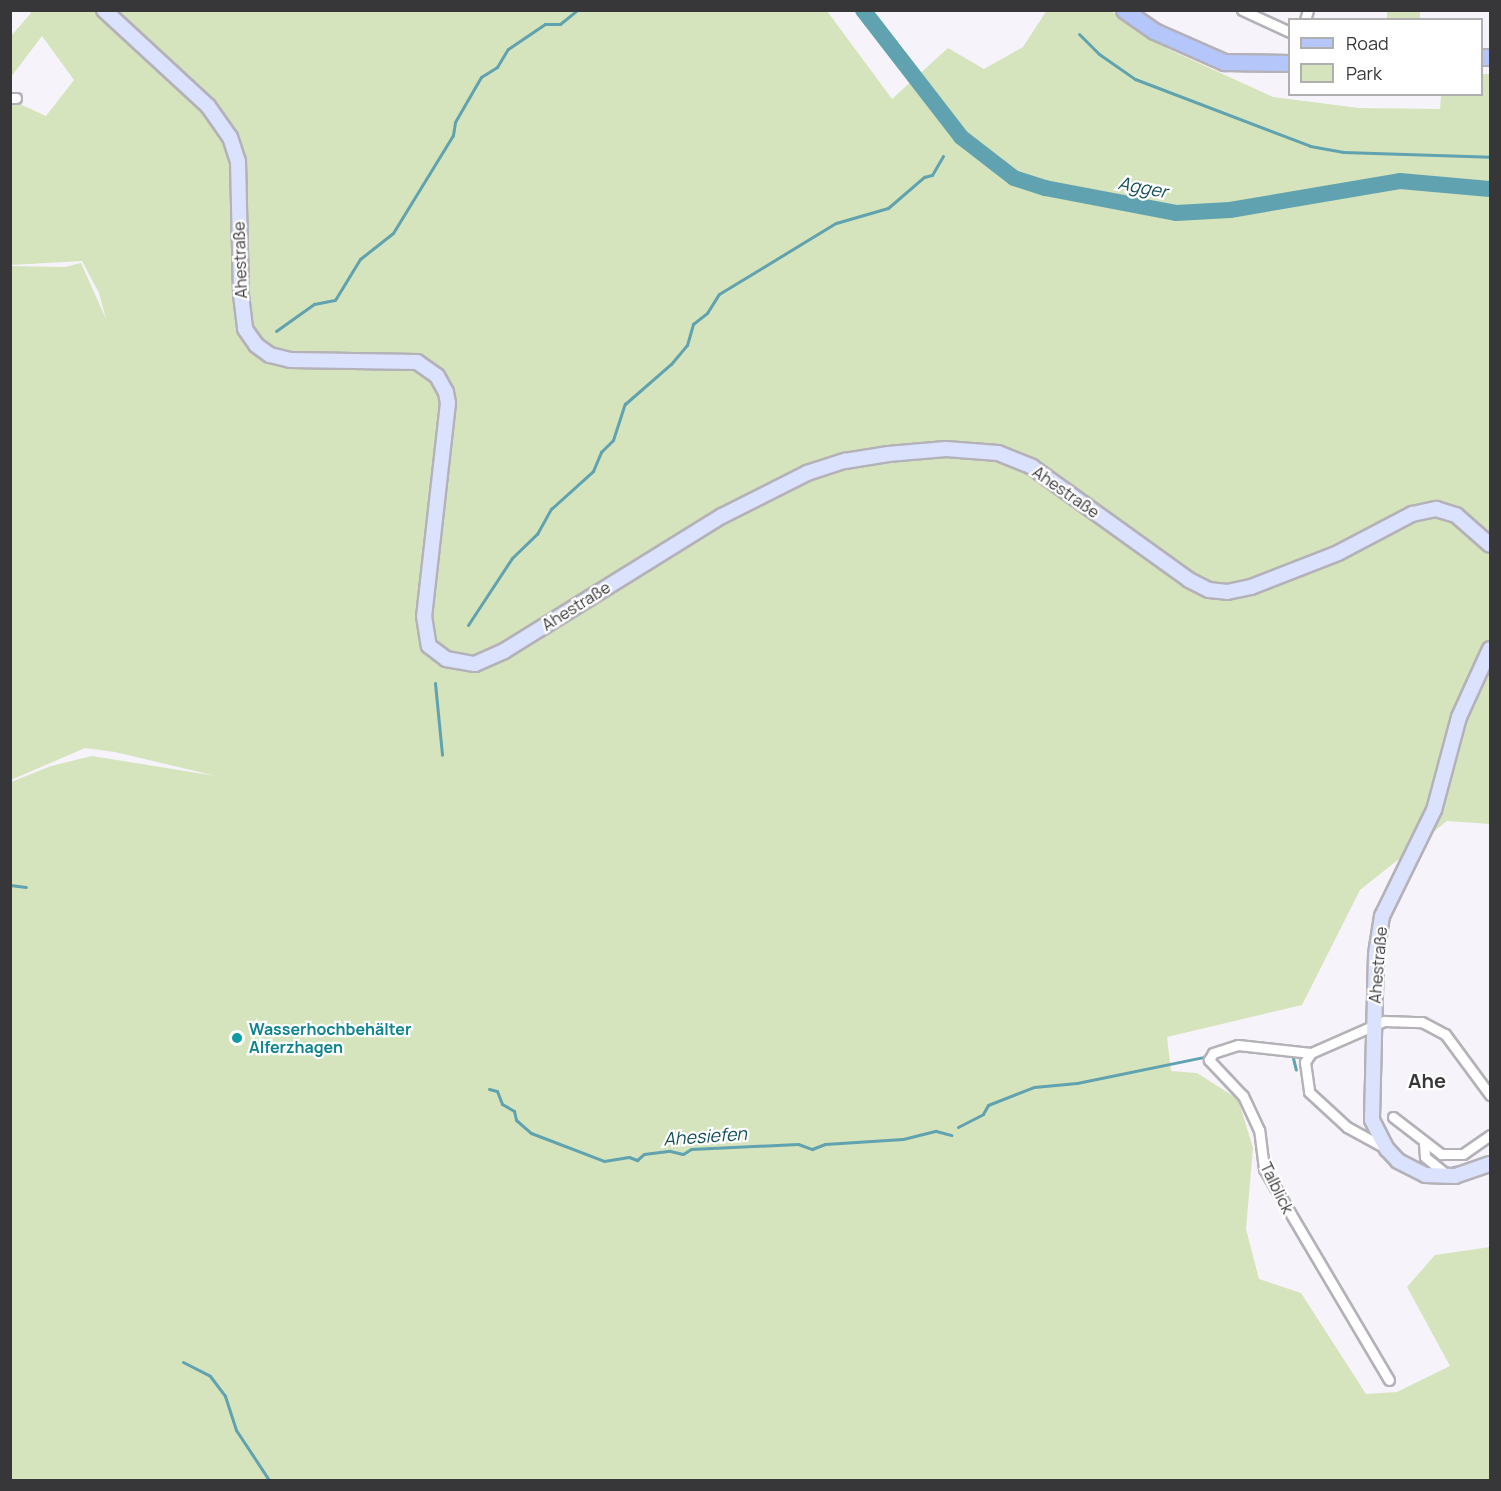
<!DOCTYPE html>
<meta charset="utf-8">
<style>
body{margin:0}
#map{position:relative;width:1501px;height:1491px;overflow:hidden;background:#f6f3fa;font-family:Manrope,sans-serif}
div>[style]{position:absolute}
.green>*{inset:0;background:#d5e4bc;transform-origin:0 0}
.stream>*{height:3px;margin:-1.5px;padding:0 1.5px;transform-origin:1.5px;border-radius:1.5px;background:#60a2af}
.river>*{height:16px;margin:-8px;padding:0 8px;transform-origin:8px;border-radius:8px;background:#60a2af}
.roads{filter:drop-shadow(2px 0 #b4b1b8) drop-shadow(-2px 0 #b4b1b8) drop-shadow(0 2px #b4b1b8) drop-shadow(0 -2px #b4b1b8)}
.minor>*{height:9px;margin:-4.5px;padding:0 4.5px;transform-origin:4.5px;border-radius:4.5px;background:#fff}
.secondary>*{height:14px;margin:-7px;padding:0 7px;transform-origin:7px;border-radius:7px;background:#dae2fd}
.primary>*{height:15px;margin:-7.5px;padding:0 7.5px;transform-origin:7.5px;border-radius:7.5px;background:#b5c6fb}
.dots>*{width:16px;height:16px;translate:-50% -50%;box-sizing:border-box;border:3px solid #fff;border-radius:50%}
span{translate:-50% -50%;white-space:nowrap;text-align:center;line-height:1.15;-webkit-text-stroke:4.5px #fff;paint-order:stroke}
.street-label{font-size:16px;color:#373639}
.culture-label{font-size:16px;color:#0d838f;font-weight:700}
.left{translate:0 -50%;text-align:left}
.water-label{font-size:18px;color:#144f59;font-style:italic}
.quarter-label{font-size:20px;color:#373639;font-weight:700}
.frame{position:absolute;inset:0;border:12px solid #373639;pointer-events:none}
.legend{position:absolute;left:1288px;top:18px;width:195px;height:78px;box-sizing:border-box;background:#fff;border:2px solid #afafb0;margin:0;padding:8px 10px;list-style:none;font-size:18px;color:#373639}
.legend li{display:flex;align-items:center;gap:12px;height:30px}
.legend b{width:30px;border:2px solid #afafb0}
</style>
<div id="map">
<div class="green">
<div style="clip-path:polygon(29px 10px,827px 11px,892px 99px,948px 48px,984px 69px,1023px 47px,1047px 10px,1111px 11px,1170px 50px,1273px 97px,1359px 108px,1440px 109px,1441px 95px,1482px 94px,1482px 74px,1490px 74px,1490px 824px,1447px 821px,1360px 890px,1302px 1005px,1167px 1037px,1171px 1071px,1197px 1073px,1238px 1099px,1253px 1148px,1246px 1229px,1259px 1279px,1301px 1293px,1366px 1394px,1397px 1392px,1450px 1366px,1407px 1287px,1435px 1255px,1490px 1247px,1490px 1480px,11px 1480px,11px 782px,51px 766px,92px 756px,216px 776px,115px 752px,85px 748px,11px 780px,11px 266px,65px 267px,81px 263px,106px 319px,99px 293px,82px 261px,11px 265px,11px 100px,46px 116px,74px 80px,42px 36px,11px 77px,11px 36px,31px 13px)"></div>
<div style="left:1387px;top:11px;width:33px;height:8px"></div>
</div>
<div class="stream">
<div style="left:1079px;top:34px;width:28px;rotate:45deg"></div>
<div style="left:1099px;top:54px;width:44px;rotate:34.8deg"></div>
<div style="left:1135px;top:79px;width:187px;rotate:20.9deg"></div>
<div style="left:1310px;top:146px;width:34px;rotate:10deg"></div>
<div style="left:1343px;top:152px;width:147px;rotate:1.9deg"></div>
<div style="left:276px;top:331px;width:47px;rotate:-35.4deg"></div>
<div style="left:314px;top:304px;width:21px;rotate:-11deg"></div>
<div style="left:335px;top:300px;width:48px;rotate:-58.6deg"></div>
<div style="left:360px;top:259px;width:42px;rotate:-38.2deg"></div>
<div style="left:393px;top:233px;width:115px;rotate:-58.5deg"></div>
<div style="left:453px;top:135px;width:13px;rotate:-81deg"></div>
<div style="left:455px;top:122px;width:52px;rotate:-60deg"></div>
<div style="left:481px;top:77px;width:19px;rotate:-32deg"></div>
<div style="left:497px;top:67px;width:21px;rotate:-59deg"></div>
<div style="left:508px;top:49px;width:45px;rotate:-34deg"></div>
<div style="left:545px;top:24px;width:15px"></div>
<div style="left:560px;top:24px;width:22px;rotate:-39deg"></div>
<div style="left:468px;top:625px;width:80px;rotate:-56.7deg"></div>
<div style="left:512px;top:558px;width:35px;rotate:-44deg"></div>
<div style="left:537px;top:534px;width:29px;rotate:-61deg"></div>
<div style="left:551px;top:509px;width:57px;rotate:-42.1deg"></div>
<div style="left:593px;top:471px;width:21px;rotate:-67deg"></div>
<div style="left:601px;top:452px;width:17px;rotate:-45deg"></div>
<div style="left:613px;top:440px;width:38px;rotate:-72deg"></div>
<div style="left:625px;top:404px;width:61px;rotate:-41deg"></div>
<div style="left:671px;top:364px;width:25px;rotate:-50deg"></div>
<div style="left:687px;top:345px;width:22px;rotate:-74deg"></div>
<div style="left:693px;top:324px;width:18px;rotate:-38deg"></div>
<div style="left:707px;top:313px;width:22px;rotate:-58deg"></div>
<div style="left:719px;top:294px;width:137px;rotate:-31.3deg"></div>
<div style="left:836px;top:223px;width:54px;rotate:-16.1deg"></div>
<div style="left:888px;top:208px;width:48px;rotate:-40.7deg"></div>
<div style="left:924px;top:177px;width:8px;rotate:-14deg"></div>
<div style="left:932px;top:175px;width:22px;rotate:-60deg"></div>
<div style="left:435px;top:683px;width:72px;rotate:84.4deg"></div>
<div style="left:10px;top:885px;width:16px;rotate:7deg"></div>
<div style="left:1292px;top:1054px;width:16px;rotate:76deg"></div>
<div style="left:489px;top:1089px;width:8px;rotate:14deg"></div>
<div style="left:497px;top:1091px;width:14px;rotate:69deg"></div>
<div style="left:502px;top:1104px;width:14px;rotate:30deg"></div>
<div style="left:514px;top:1111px;width:9px;rotate:77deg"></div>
<div style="left:516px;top:1120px;width:20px;rotate:41deg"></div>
<div style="left:531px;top:1133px;width:78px;rotate:21deg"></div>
<div style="left:604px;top:1161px;width:25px;rotate:-9deg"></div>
<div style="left:629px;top:1157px;width:9px;rotate:21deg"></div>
<div style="left:637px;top:1160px;width:9px;rotate:-41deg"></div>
<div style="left:644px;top:1154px;width:26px;rotate:-7deg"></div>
<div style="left:670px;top:1151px;width:13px;rotate:13deg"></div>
<div style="left:683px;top:1154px;width:9px;rotate:-32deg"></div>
<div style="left:691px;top:1149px;width:107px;rotate:-2.7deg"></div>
<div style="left:798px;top:1144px;width:15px;rotate:20deg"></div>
<div style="left:812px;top:1149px;width:14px;rotate:-21deg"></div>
<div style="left:825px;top:1144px;width:78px;rotate:-3.7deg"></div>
<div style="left:903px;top:1139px;width:34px;rotate:-14deg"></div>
<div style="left:936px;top:1131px;width:16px;rotate:15deg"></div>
<div style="left:958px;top:1127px;width:28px;rotate:-27deg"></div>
<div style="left:983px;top:1114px;width:10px;rotate:-61deg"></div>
<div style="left:988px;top:1105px;width:49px;rotate:-21.4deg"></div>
<div style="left:1034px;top:1087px;width:43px;rotate:-5.3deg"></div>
<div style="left:1077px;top:1083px;width:130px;rotate:-11.6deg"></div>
<div style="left:1204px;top:1057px;width:16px;rotate:-38deg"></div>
<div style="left:1483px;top:1159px;width:8px;rotate:-23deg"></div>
<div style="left:1453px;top:1167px;width:16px;rotate:-7deg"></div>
<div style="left:183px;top:1362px;width:30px;rotate:27deg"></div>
<div style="left:210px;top:1376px;width:25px;rotate:53deg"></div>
<div style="left:225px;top:1396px;width:36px;rotate:72deg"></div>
<div style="left:236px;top:1430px;width:60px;rotate:56.6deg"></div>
</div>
<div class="river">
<div style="left:863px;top:10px;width:160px;rotate:52.3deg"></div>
<div style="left:961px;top:137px;width:67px;rotate:37.7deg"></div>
<div style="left:1014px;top:178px;width:33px;rotate:18deg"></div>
<div style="left:1045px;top:188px;width:133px;rotate:10.8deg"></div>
<div style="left:1176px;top:213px;width:54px;rotate:-3.2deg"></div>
<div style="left:1230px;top:210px;width:172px;rotate:-9.7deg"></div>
<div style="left:1400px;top:181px;width:90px;rotate:5.1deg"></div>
</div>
<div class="roads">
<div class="minor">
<div style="left:1242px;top:10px;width:53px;rotate:24.6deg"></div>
<div style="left:1305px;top:20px;width:10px;rotate:-73deg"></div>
<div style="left:10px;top:98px;width:6px"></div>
<div style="left:1311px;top:1053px;width:11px;rotate:124deg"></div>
<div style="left:1305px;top:1062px;width:30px;rotate:82deg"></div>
<div style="left:1309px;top:1092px;width:52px;rotate:42.6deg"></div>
<div style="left:1347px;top:1127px;width:46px;rotate:28.8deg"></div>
<div style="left:1393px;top:1117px;width:61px;rotate:37.6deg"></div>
<div style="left:1441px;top:1154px;width:22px"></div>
<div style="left:1463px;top:1154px;width:33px;rotate:-35deg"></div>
<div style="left:1424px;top:1143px;width:14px;rotate:86deg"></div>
<div style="left:1425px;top:1157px;width:28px;rotate:39deg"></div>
<div style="left:1389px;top:1380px;width:245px;rotate:-120.6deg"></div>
<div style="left:1264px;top:1169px;width:39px;rotate:-97deg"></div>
<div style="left:1259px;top:1130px;width:38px;rotate:-115deg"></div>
<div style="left:1243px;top:1096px;width:50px;rotate:-133.4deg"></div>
<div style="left:1209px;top:1060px;width:8px;rotate:-60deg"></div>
<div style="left:1213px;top:1053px;width:26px;rotate:-18deg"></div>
<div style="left:1238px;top:1045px;width:73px;rotate:6.3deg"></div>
<div style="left:1311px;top:1053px;width:80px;rotate:-23.7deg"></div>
<div style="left:1384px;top:1021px;width:38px;rotate:2deg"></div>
<div style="left:1422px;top:1022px;width:26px;rotate:28deg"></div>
<div style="left:1445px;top:1034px;width:76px;rotate:53.6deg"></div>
</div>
<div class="secondary">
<div style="left:104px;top:10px;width:142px;rotate:42.7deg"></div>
<div style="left:208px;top:106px;width:38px;rotate:55deg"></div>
<div style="left:230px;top:137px;width:25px;rotate:72deg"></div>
<div style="left:238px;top:161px;width:134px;rotate:88.7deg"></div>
<div style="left:241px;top:295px;width:34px;rotate:83deg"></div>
<div style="left:245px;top:329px;width:19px;rotate:55deg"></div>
<div style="left:256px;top:345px;width:17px;rotate:36deg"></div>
<div style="left:270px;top:355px;width:21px;rotate:14deg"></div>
<div style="left:290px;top:360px;width:127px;rotate:0.9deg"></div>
<div style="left:417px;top:362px;width:24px;rotate:35deg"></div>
<div style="left:437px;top:376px;width:18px;rotate:61deg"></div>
<div style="left:446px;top:392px;width:11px;rotate:80deg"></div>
<div style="left:448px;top:403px;width:214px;rotate:96.4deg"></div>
<div style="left:424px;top:616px;width:30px;rotate:81deg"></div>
<div style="left:429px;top:646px;width:21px;rotate:37deg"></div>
<div style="left:446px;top:659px;width:29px;rotate:10deg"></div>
<div style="left:475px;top:664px;width:32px;rotate:-24deg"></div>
<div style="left:504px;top:651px;width:256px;rotate:-31.8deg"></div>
<div style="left:722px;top:516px;width:95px;rotate:-26.8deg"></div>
<div style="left:807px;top:473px;width:40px;rotate:-18deg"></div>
<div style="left:845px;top:461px;width:44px;rotate:-9.2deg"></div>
<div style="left:888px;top:454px;width:58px;rotate:-4.9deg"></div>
<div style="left:946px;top:449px;width:52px;rotate:4.4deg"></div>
<div style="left:998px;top:453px;width:37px;rotate:22deg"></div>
<div style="left:1032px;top:467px;width:193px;rotate:35.7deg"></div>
<div style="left:1189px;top:580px;width:22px;rotate:27deg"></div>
<div style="left:1209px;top:590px;width:18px;rotate:6deg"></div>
<div style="left:1227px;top:592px;width:25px;rotate:-12deg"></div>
<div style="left:1251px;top:587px;width:93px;rotate:-21.3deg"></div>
<div style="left:1338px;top:553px;width:84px;rotate:-27.8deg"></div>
<div style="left:1412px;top:514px;width:25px;rotate:-12deg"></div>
<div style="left:1436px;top:509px;width:21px;rotate:17deg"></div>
<div style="left:1456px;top:515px;width:45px;rotate:41.4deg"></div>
<div style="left:1490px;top:649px;width:75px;rotate:114.5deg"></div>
<div style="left:1459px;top:717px;width:96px;rotate:105deg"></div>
<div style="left:1434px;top:810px;width:118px;rotate:116.1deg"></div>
<div style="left:1382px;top:916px;width:39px;rotate:99deg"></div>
<div style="left:1376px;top:955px;width:165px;rotate:91.4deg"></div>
<div style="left:1372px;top:1120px;width:33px;rotate:63deg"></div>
<div style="left:1387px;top:1149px;width:16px;rotate:47deg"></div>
<div style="left:1398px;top:1161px;width:30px;rotate:27deg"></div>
<div style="left:1425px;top:1175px;width:30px;rotate:2deg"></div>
<div style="left:1455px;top:1176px;width:37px;rotate:-19deg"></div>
</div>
<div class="primary">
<div style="left:1124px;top:10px;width:37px;rotate:35deg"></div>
<div style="left:1154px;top:31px;width:77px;rotate:23.9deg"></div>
<div style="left:1224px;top:62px;width:66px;rotate:0.9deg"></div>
<div style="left:1482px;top:57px;width:8px"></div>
</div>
</div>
<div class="dots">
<div style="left:237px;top:1038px;background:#0f9aa8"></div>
</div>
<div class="street-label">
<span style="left:240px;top:260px;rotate:-92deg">Ahestraße</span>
<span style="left:1066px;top:492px;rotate:35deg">Ahestraße</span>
<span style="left:576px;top:606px;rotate:-32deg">Ahestraße</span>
<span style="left:1378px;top:965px;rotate:-85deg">Ahestraße</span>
<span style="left:1277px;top:1188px;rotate:64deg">Talblick</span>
</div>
<div class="culture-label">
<span class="left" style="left:249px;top:1038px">Wasserhochbehälter<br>Alferzhagen</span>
</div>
<div class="water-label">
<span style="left:1143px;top:187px;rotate:11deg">Agger</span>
<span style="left:705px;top:1136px;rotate:-4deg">Ahesiefen</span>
</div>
<div class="quarter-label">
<span style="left:1427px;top:1080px">Ahe</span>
</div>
<div class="frame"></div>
<ul class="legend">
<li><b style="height:8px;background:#b5c6fb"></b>Road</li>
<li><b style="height:16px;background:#d5e4bc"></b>Park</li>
</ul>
</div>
